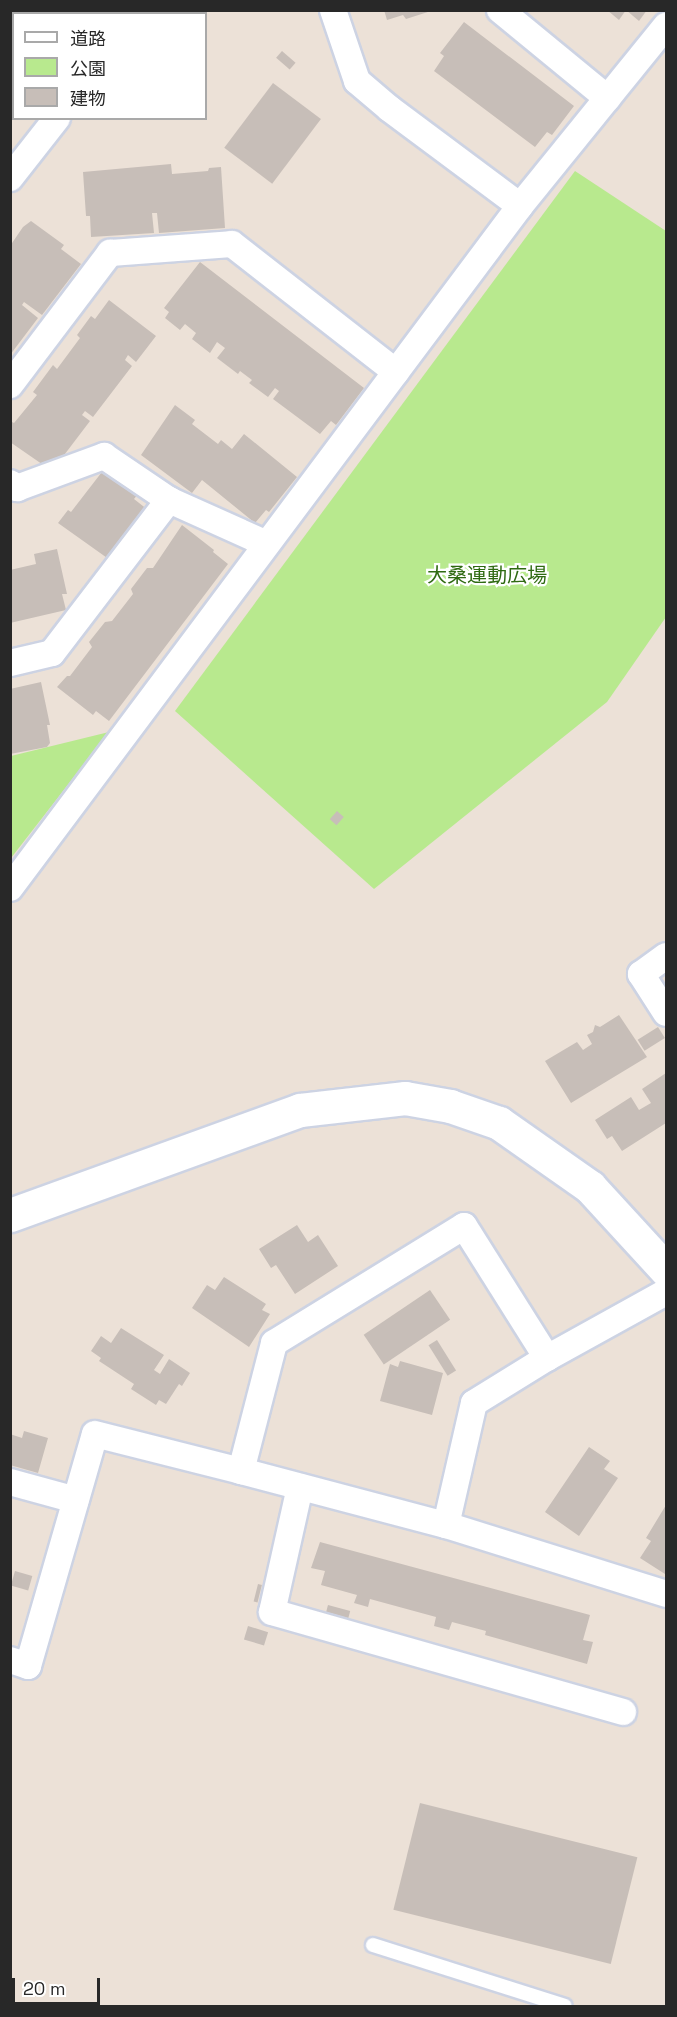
<!DOCTYPE html>
<meta charset="utf-8">
<style>
body{margin:0}
#map{position:relative;width:677px;height:2017px;overflow:hidden;background:#ece1d7;font-family:"Space Grotesk","Noto Sans JP",sans-serif}
div>[style]{position:absolute}
.green>*{inset:0;background:#b8e98e}
.building>*{inset:0;background:#c7beb8;transform-origin:0 0}
.roads{filter:drop-shadow(2px 0 #cdd3e3) drop-shadow(-2px 0 #cdd3e3) drop-shadow(0 2px #cdd3e3) drop-shadow(0 -2px #cdd3e3)}
.service>*{height:14px;margin:-7px;padding:0 7px;transform-origin:7px;border-radius:7px;background:#fff}
.minor>*{height:26px;margin:-13px;padding:0 13px;transform-origin:13px;border-radius:13px;background:#fff}
.tertiary>*{height:33px;margin:-16.5px;padding:0 16.5px;transform-origin:16.5px;border-radius:16.5px;background:#fff}
span{translate:-50% -50%;white-space:nowrap;text-align:center;line-height:1.15;-webkit-text-stroke:4.5px #fff;paint-order:stroke}
.park-label{font-size:20px;color:#2f6a12}
.frame{position:absolute;inset:0;border:12px solid #282828;pointer-events:none}
.legend{position:absolute;left:12px;top:12px;width:195px;height:108px;box-sizing:border-box;background:#fff;border:2px solid #a9a9a9;margin:0;padding:8px 10px;list-style:none;font-size:18px;color:#282828}
.legend li{display:flex;align-items:center;gap:12px;height:30px}
.legend b{width:30px;border:2px solid #a9a9a9}
.scale{position:absolute;left:12px;top:1978px;width:88px;height:27px;box-sizing:border-box;border:3px solid #282828;border-top:0;padding-left:8px;font-size:18px;line-height:21px;white-space:nowrap;color:#282828;-webkit-text-stroke:4px #fff;paint-order:stroke}
</style>
<div id="map">
<div class="green">
<div style="clip-path:polygon(575px 171px,666px 231px,666px 617px,607px 702px,374px 889px,175px 711px)"></div>
<div style="clip-path:polygon(109px 732px,11px 858px,11px 756px)"></div>
</div>
<div class="building">
<div style="clip-path:polygon(10px 10px,43px 10px,47px 14px,14px 14px,14px 91px,10px 95px)"></div>
<div style="clip-path:polygon(384px 10px,431px 10px,431px 11px,406px 19px,403px 15px,387px 20px)"></div>
<div style="clip-path:polygon(607px 10px,626px 10px,619px 20px)"></div>
<div style="clip-path:polygon(626px 10px,647px 10px,639px 21px)"></div>
<div style="clip-path:polygon(464px 22px,574px 106px,552px 135px,547px 132px,535px 147px,434px 71px,444px 56px,440px 53px)"></div>
<div style="left:282px;top:51px;width:18px;height:9px;rotate:41deg"></div>
<div style="left:273px;top:83px;width:60px;height:81px;rotate:37deg"></div>
<div style="clip-path:polygon(171px 164px,172px 174px,208px 171px,209px 168px,221px 167px,225px 228px,159px 233px,157px 213px,152px 213px,154px 233px,91px 237px,90px 216px,86px 216px,83px 172px)"></div>
<div style="clip-path:polygon(31px 221px,64px 245px,61px 249px,81px 264px,42px 315px,24px 302px,22px 305px,38px 318px,10px 355px,10px 246px,23px 227px)"></div>
<div style="clip-path:polygon(200px 262px,364px 388px,336px 425px,331px 421px,320px 434px,273px 399px,279px 391px,275px 388px,268px 397px,249px 383px,252px 380px,240px 371px,238px 374px,217px 358px,225px 348px,217px 342px,210px 353px,192px 339px,196px 333px,185px 324px,180px 330px,165px 318px,169px 312px,164px 308px)"></div>
<div style="clip-path:polygon(109px 300px,156px 336px,136px 362px,128px 355px,125px 360px,132px 366px,93px 417px,85px 411px,82px 415px,90px 421px,52px 471px,10px 442px,10px 421px,14px 423px,37px 395px,33px 392px,53px 365px,57px 369px,80px 338px,77px 335px,91px 316px,95px 319px)"></div>
<div style="clip-path:polygon(175px 405px,195px 420px,192px 424px,218px 444px,221px 440px,232px 449px,244px 434px,297px 477px,269px 512px,266px 510px,255px 523px,202px 480px,192px 493px,141px 455px)"></div>
<div style="clip-path:polygon(105px 468px,138px 494px,134px 499px,148px 510px,110px 560px,58px 523px,68px 510px,71px 512px)"></div>
<div style="clip-path:polygon(182px 525px,214px 550px,213px 552px,228px 564px,109px 721px,96px 711px,93px 715px,57px 687px,67px 676px,70px 676px,92px 647px,89px 642px,105px 622px,112px 621px,133px 594px,131px 589px,147px 568px,153px 568px)"></div>
<div style="clip-path:polygon(57px 549px,67px 594px,62px 594px,66px 610px,10px 623px,10px 570px,36px 564px,34px 554px)"></div>
<div style="clip-path:polygon(41px 682px,50px 725px,47px 725px,50px 743px,47px 747px,10px 754px,10px 689px)"></div>
<div style="left:337px;top:811px;width:9px;height:11px;rotate:41deg"></div>
<div style="clip-path:polygon(619px 1015px,647px 1057px,571px 1103px,545px 1061px,577px 1042px,583px 1050px,592px 1044px,587px 1035px,593px 1032px,595px 1025px,600px 1027px)"></div>
<div style="left:658px;top:1027px;width:13px;height:24px;rotate:58deg"></div>
<div style="clip-path:polygon(666px 1073px,666px 1123px,622px 1151px,612px 1136px,607px 1139px,595px 1120px,631px 1097px,639px 1110px,651px 1103px,642px 1089px)"></div>
<div style="clip-path:polygon(297px 1225px,308px 1242px,318px 1235px,338px 1266px,295px 1294px,276px 1265px,271px 1268px,259px 1249px)"></div>
<div style="clip-path:polygon(224px 1277px,266px 1304px,262px 1310px,270px 1314px,249px 1347px,192px 1308px,207px 1285px,215px 1290px)"></div>
<div style="left:430px;top:1290px;width:36px;height:80px;rotate:56deg"></div>
<div style="clip-path:polygon(121px 1328px,164px 1355px,154px 1370px,160px 1374px,169px 1359px,190px 1373px,182px 1386px,179px 1384px,166px 1404px,159px 1400px,156px 1405px,131px 1389px,134px 1384px,99px 1361px,101px 1358px,91px 1351px,101px 1336px,111px 1343px)"></div>
<div style="left:437px;top:1340px;width:36px;height:10px;rotate:58deg"></div>
<div style="clip-path:polygon(400px 1361px,443px 1373px,432px 1415px,380px 1401px,390px 1364px,398px 1367px)"></div>
<div style="clip-path:polygon(24px 1431px,48px 1438px,38px 1473px,10px 1465px,10px 1434px,22px 1438px)"></div>
<div style="clip-path:polygon(589px 1447px,610px 1461px,604px 1469px,618px 1478px,579px 1536px,545px 1512px)"></div>
<div style="clip-path:polygon(666px 1505px,666px 1572px,665px 1574px,640px 1558px,651px 1541px,646px 1538px)"></div>
<div style="clip-path:polygon(320px 1542px,590px 1615px,583px 1640px,593px 1642px,587px 1664px,485px 1635px,486px 1631px,452px 1622px,449px 1630px,434px 1626px,436px 1617px,370px 1599px,368px 1607px,354px 1603px,357px 1595px,321px 1585px,325px 1571px,311px 1568px)"></div>
<div style="left:15px;top:1571px;width:18px;height:15px;rotate:16deg"></div>
<div style="left:258px;top:1584px;width:4px;height:18px;rotate:14deg"></div>
<div style="left:328px;top:1605px;width:23px;height:10px;rotate:15deg"></div>
<div style="left:248px;top:1626px;width:21px;height:14px;rotate:17deg"></div>
<div style="left:420px;top:1803px;width:224px;height:110px;rotate:14deg"></div>
</div>
<div class="roads">
<div class="service">
<div style="left:373px;top:1945px;width:201px;rotate:17.6deg"></div>
</div>
<div class="minor">
<div style="left:333px;top:10px;width:75px;rotate:71.3deg"></div>
<div style="left:357px;top:81px;width:43px;rotate:40.3deg"></div>
<div style="left:390px;top:109px;width:162px;rotate:36.7deg"></div>
<div style="left:500px;top:10px;width:139px;rotate:39.4deg"></div>
<div style="left:140px;top:14px;width:4px;rotate:-63deg"></div>
<div style="left:10px;top:178px;width:76px;rotate:-51.9deg"></div>
<div style="left:10px;top:385px;width:166px;rotate:-52.9deg"></div>
<div style="left:110px;top:253px;width:122px;rotate:-4.2deg"></div>
<div style="left:232px;top:244px;width:208px;rotate:38deg"></div>
<div style="left:10px;top:483px;width:9px;rotate:36deg"></div>
<div style="left:17px;top:488px;width:93px;rotate:-20.2deg"></div>
<div style="left:104px;top:456px;width:78px;rotate:34.1deg"></div>
<div style="left:10px;top:663px;width:43px;rotate:-13.4deg"></div>
<div style="left:52px;top:653px;width:193px;rotate:-52.6deg"></div>
<div style="left:169px;top:500px;width:107px;rotate:24.2deg"></div>
<div style="left:10px;top:888px;width:852px;rotate:-53.21deg"></div>
<div style="left:520px;top:206px;width:232px;rotate:-51deg"></div>
<div style="left:666px;top:956px;width:31px;rotate:144deg"></div>
<div style="left:641px;top:974px;width:46px;rotate:57.3deg"></div>
<div style="left:241px;top:1471px;width:212px;rotate:14.8deg"></div>
<div style="left:446px;top:1525px;width:125px;rotate:-77.1deg"></div>
<div style="left:474px;top:1403px;width:86px;rotate:-31.7deg"></div>
<div style="left:10px;top:1482px;width:68px;rotate:15.3deg"></div>
<div style="left:300px;top:1487px;width:128px;rotate:102.6deg"></div>
<div style="left:272px;top:1612px;width:365px;rotate:15.9deg"></div>
<div style="left:446px;top:1525px;width:231px;rotate:17.4deg"></div>
<div style="left:10px;top:1660px;width:19px;rotate:18deg"></div>
<div style="left:28px;top:1666px;width:241px;rotate:-73.9deg"></div>
<div style="left:95px;top:1434px;width:151px;rotate:14.2deg"></div>
<div style="left:241px;top:1471px;width:132px;rotate:-75.5deg"></div>
<div style="left:274px;top:1343px;width:223px;rotate:-31.6deg"></div>
<div style="left:464px;top:1226px;width:156px;rotate:57.8deg"></div>
<div style="left:547px;top:1358px;width:136px;rotate:-29deg"></div>
</div>
<div class="tertiary">
<div style="left:10px;top:1215px;width:308px;rotate:-19.9deg"></div>
<div style="left:300px;top:1110px;width:106px;rotate:-6.5deg"></div>
<div style="left:405px;top:1098px;width:46px;rotate:10.1deg"></div>
<div style="left:450px;top:1106px;width:52px;rotate:19.1deg"></div>
<div style="left:499px;top:1123px;width:111px;rotate:35.1deg"></div>
<div style="left:590px;top:1187px;width:113px;rotate:47.5deg"></div>
</div>
</div>
<div class="park-label">
<span style="left:487px;top:575px">大桑運動広場</span>
</div>
<div class="frame"></div>
<ul class="legend">
<li><b style="height:8px;background:#fff"></b>道路</li>
<li><b style="height:16px;background:#b8e98e"></b>公園</li>
<li><b style="height:16px;background:#c7beb8"></b>建物</li>
</ul>
<div class="scale">20 m</div>
</div>
